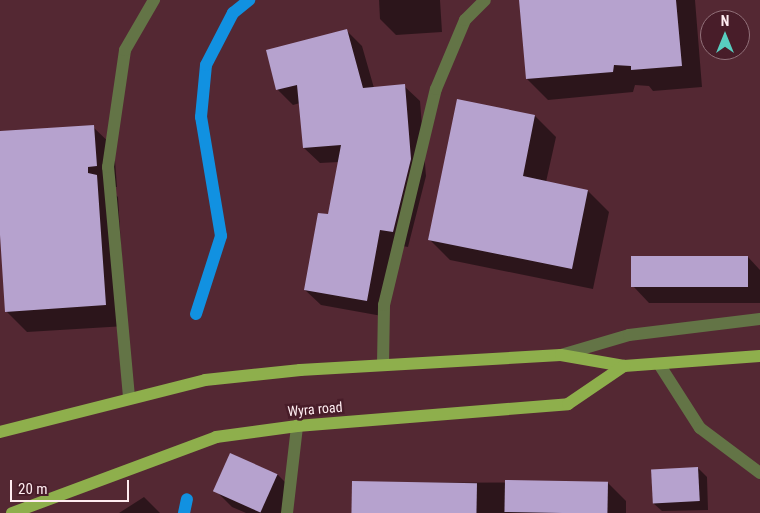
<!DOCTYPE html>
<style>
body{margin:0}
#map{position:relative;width:760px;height:513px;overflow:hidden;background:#542833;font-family:"Roboto Condensed",sans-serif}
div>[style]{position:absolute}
.shadow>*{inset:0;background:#0007}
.stream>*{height:12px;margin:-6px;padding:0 6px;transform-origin:6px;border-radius:6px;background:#1191e1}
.building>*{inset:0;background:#b6a2ce;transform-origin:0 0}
.minor>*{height:12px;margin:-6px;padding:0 6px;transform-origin:6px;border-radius:6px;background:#637446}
.primary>*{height:12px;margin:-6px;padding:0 6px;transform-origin:6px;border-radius:6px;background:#8eaf4c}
span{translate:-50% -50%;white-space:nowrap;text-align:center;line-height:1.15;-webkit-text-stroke:5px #481d29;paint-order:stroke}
.street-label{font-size:14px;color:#feecf0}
.north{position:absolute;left:700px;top:10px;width:50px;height:50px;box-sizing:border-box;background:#481d29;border:1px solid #917079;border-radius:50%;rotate:0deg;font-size:14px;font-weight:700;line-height:20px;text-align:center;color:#feecf0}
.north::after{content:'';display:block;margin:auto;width:18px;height:22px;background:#58cec0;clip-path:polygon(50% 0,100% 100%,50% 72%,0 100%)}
.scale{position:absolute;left:10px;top:480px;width:119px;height:22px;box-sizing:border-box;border:2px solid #feecf0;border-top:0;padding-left:6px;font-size:15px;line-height:18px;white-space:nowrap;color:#feecf0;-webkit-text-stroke:4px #481d29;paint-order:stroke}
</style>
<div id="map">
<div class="shadow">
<div style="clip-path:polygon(379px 0,440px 0,442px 32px,396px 35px,380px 19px)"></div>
<div style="clip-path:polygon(520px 0,695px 0,702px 87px,653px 91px,649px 86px,635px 85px,633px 92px,548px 100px,527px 79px)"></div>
<div style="clip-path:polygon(347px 31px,362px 46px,374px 88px,404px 86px,420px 101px,426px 176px,408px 247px,396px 245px,382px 316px,321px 305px,305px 290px,329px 216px,339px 162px,320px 163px,304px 148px,300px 103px,293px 105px,278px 90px,268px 51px)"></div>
<div style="clip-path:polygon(535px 116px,556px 137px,546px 182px,588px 191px,609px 212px,593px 289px,450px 260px,429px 239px)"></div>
<div style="clip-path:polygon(93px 127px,114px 147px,117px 187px,108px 187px,118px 197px,126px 326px,27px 332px,6px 311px,0 216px,0 133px)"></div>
<div style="clip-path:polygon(748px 257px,760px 270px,760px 303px,649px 303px,633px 286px)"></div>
<div style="clip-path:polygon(234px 456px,278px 475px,294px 491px,284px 513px,246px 513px,232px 507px,216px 491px)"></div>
<div style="clip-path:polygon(698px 468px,707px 477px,708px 510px,662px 511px,653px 503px)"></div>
<div style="clip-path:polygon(607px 482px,626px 501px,626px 513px,353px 513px,353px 483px)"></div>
<div style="clip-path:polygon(144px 497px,160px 513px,119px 513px)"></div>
</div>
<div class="stream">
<div style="left:196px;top:314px;width:82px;rotate:-72.2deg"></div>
<div style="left:221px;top:236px;width:121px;rotate:-99.5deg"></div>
<div style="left:201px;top:117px;width:52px;rotate:-84.5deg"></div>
<div style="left:206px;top:65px;width:59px;rotate:-62.6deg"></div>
<div style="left:233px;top:13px;width:21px;rotate:-39deg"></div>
<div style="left:184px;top:513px;width:14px;rotate:-78deg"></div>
</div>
<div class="building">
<div style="clip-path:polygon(519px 0,676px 0,682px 66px,631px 70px,631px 66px,614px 65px,613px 72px,526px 79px)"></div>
<div style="clip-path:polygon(347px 29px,363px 88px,405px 84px,411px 159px,393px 232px,380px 230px,367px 301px,304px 290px,318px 213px,328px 214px,341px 145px,303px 148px,297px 85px,276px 90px,266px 50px)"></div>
<div style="clip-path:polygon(457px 99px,535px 115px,523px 176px,588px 190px,572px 269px,428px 240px)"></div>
<div style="clip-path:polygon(94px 125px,97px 166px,88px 167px,88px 173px,97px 175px,106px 305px,5px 312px,0 235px,0 131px)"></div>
<div style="left:631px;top:256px;width:117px;height:31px"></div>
<div style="left:230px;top:453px;width:52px;height:42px;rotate:24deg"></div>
<div style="left:698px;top:467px;width:34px;height:47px;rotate:87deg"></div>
<div style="left:505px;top:480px;width:103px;height:32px;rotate:1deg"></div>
<div style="left:352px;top:481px;width:125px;height:32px;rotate:1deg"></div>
</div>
<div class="minor">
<div style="left:561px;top:355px;width:71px;rotate:-16.4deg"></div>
<div style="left:629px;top:335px;width:132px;rotate:-7deg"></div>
<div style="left:383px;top:364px;width:59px;rotate:-89deg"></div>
<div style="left:384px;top:305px;width:222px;rotate:-76.5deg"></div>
<div style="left:436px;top:89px;width:75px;rotate:-67.2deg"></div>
<div style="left:465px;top:20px;width:28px;rotate:-45deg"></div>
<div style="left:659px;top:364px;width:76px;rotate:57.4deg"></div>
<div style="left:700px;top:428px;width:75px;rotate:36.9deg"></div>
<div style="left:129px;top:397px;width:231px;rotate:-95.2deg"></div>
<div style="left:108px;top:167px;width:118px;rotate:-81.7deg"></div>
<div style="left:125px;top:50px;width:58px;rotate:-59.9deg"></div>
<div style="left:287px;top:513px;width:88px;rotate:-83.4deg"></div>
</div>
<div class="primary">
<div style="left:0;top:432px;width:211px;rotate:-14.2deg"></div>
<div style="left:205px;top:380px;width:96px;rotate:-6deg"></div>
<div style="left:300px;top:370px;width:261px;rotate:-3.3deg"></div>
<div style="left:561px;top:355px;width:64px;rotate:9.9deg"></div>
<div style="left:624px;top:366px;width:136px;rotate:-4.2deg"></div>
<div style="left:12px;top:513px;width:218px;rotate:-20.4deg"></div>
<div style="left:216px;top:437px;width:82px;rotate:-7.7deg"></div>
<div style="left:297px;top:426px;width:272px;rotate:-4.6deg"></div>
<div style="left:568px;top:404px;width:68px;rotate:-34.2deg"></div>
</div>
<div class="street-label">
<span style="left:315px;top:409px;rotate:-5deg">Wyra road</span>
</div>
<div class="north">N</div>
<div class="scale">20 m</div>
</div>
